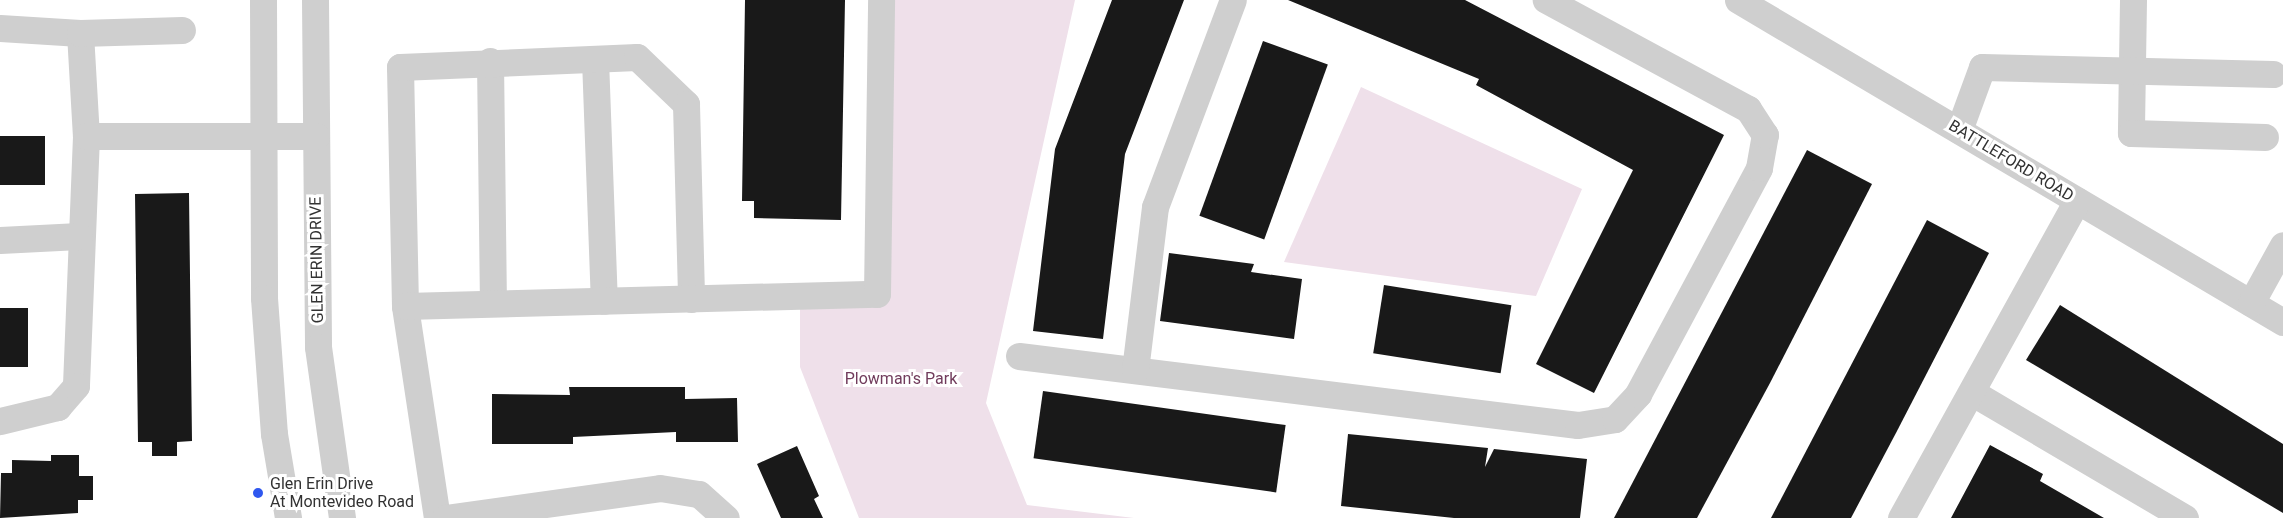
<!DOCTYPE html>
<style>
body{margin:0}
#map{position:relative;width:2283px;height:518px;overflow:hidden;background:#fff;font-family:Roboto,sans-serif}
div>[style]{position:absolute}
.green>*{inset:0;background:#efe0ea}
.building>*{inset:0;background:#191919;transform-origin:0 0}
.minor>*{height:27px;margin:-13.5px;padding:0 13.5px;transform-origin:13.5px;border-radius:13.5px;background:#cfcfcf}
.dots>*{width:16px;height:16px;translate:-50% -50%;box-sizing:border-box;border:3px solid #fff;border-radius:50%}
span{translate:-50% -50%;white-space:nowrap;text-align:center;line-height:1.15;-webkit-text-stroke:6px #fff;paint-order:stroke}
.street-label{font-size:16px;color:#323232}
.park-label{font-size:16px;color:#713c5c}
.poi-label{font-size:16px;color:#323232}
.left{translate:0 -50%;text-align:left}
</style>
<div id="map">
<div class="green">
<div style="clip-path:polygon(881px 0,1075px 0,986px 403px,1027px 505px,1134px 518px,859px 518px,800px 367px,800px 309px,877px 294px)"></div>
<div style="clip-path:polygon(1361px 87px,1582px 189px,1536px 296px,1284px 262px)"></div>
</div>
<div class="building">
<div style="clip-path:polygon(745px 0,845px 0,841px 220px,754px 218px,754px 201px,742px 201px)"></div>
<div style="clip-path:polygon(1112px 0,1184px 0,1125px 154px,1103px 339px,1033px 331px,1055px 149px)"></div>
<div style="clip-path:polygon(1288px 0,1465px 0,1724px 135px,1594px 393px,1536px 364px,1633px 170px,1476px 85px,1479px 79px)"></div>
<div style="left:1263px;top:41px;width:69px;height:186px;rotate:20deg"></div>
<div style="left:0;top:136px;width:45px;height:49px"></div>
<div style="clip-path:polygon(1807px 150px,1872px 184px,1770px 383px,1697px 518px,1614px 518px)"></div>
<div style="clip-path:polygon(189px 193px,192px 441px,177px 442px,177px 456px,152px 456px,152px 442px,138px 442px,135px 194px)"></div>
<div style="clip-path:polygon(1927px 220px,1989px 253px,1897px 431px,1851px 518px,1771px 518px)"></div>
<div style="clip-path:polygon(1169px 253px,1254px 264px,1251px 272px,1302px 279px,1294px 339px,1160px 321px)"></div>
<div style="left:1384px;top:285px;width:129px;height:69px;rotate:9deg"></div>
<div style="clip-path:polygon(2060px 305px,2283px 444px,2283px 513px,2026px 360px)"></div>
<div style="left:0;top:308px;width:28px;height:59px"></div>
<div style="clip-path:polygon(569px 387px,685px 387px,685px 399px,737px 398px,738px 442px,676px 442px,676px 432px,573px 437px,573px 444px,492px 444px,492px 394px,570px 395px)"></div>
<div style="left:1043px;top:391px;width:245px;height:68px;rotate:8deg"></div>
<div style="clip-path:polygon(1348px 434px,1488px 448px,1485px 467px,1494px 449px,1587px 459px,1580px 518px,1454px 518px,1341px 506px)"></div>
<div style="clip-path:polygon(1990px 445px,2043px 474px,2040px 481px,2104px 518px,1951px 518px)"></div>
<div style="clip-path:polygon(797px 446px,819px 496px,814px 499px,823px 518px,781px 518px,757px 464px)"></div>
<div style="clip-path:polygon(51px 455px,79px 455px,79px 476px,93px 476px,93px 500px,78px 500px,78px 513px,0 518px,1px 473px,12px 473px,12px 460px,51px 461px)"></div>
</div>
<div class="minor">
<div style="left:263px;top:0;width:298px;rotate:89.8deg"></div>
<div style="left:264px;top:298px;width:136px;rotate:85.8deg"></div>
<div style="left:274px;top:434px;width:85px;rotate:80.5deg"></div>
<div style="left:315px;top:0;width:347px;rotate:89.5deg"></div>
<div style="left:318px;top:347px;width:173px;rotate:82deg"></div>
<div style="left:1738px;top:0;width:633px;rotate:30.58deg"></div>
<div style="left:2133px;top:0;width:133px;rotate:90.9deg"></div>
<div style="left:2131px;top:133px;width:134px;rotate:1.7deg"></div>
<div style="left:0;top:28px;width:80px;rotate:3.6deg"></div>
<div style="left:80px;top:33px;width:103px;rotate:86.7deg"></div>
<div style="left:86px;top:136px;width:250px;rotate:92.3deg"></div>
<div style="left:76px;top:386px;width:28px;rotate:131deg"></div>
<div style="left:58px;top:407px;width:60px;rotate:166.4deg"></div>
<div style="left:80px;top:33px;width:102px;rotate:-1.7deg"></div>
<div style="left:595px;top:59px;width:242px;rotate:87.9deg"></div>
<div style="left:490px;top:61px;width:242px;rotate:89.3deg"></div>
<div style="left:1959px;top:130px;width:67px;rotate:-69.9deg"></div>
<div style="left:1982px;top:67px;width:291px;rotate:1.4deg"></div>
<div style="left:86px;top:136px;width:230px"></div>
<div style="left:0;top:240px;width:79px;rotate:-2.9deg"></div>
<div style="left:2251px;top:303px;width:66px;rotate:-61.1deg"></div>
<div style="left:405px;top:306px;width:239px;rotate:-91.2deg"></div>
<div style="left:400px;top:67px;width:237px;rotate:-2.4deg"></div>
<div style="left:637px;top:57px;width:68px;rotate:43.8deg"></div>
<div style="left:686px;top:104px;width:195px;rotate:88.5deg"></div>
<div style="left:1019px;top:356px;width:563px;rotate:7.04deg"></div>
<div style="left:1578px;top:425px;width:37px;rotate:-9deg"></div>
<div style="left:1615px;top:419px;width:34px;rotate:-47deg"></div>
<div style="left:1638px;top:394px;width:256px;rotate:-61.8deg"></div>
<div style="left:1759px;top:168px;width:34px;rotate:-80deg"></div>
<div style="left:1765px;top:135px;width:31px;rotate:-123deg"></div>
<div style="left:1748px;top:109px;width:230px;rotate:-151.6deg"></div>
<div style="left:1135px;top:370px;width:164px;rotate:-83deg"></div>
<div style="left:1155px;top:207px;width:221px;rotate:-69.4deg"></div>
<div style="left:1973px;top:393px;width:246px;rotate:30.5deg"></div>
<div style="left:437px;top:518px;width:214px;rotate:-98.6deg"></div>
<div style="left:405px;top:306px;width:472px;rotate:-1.5deg"></div>
<div style="left:877px;top:294px;width:294px;rotate:-89.2deg"></div>
<div style="left:445px;top:518px;width:217px;rotate:-7.9deg"></div>
<div style="left:660px;top:488px;width:39px;rotate:9deg"></div>
<div style="left:699px;top:494px;width:36px;rotate:42deg"></div>
<div style="left:1901px;top:518px;width:363px;rotate:-61deg"></div>
</div>
<div class="dots">
<div style="left:258px;top:493px;background:#2f57ef"></div>
</div>
<div class="street-label">
<span style="left:2011px;top:161px;rotate:31deg">BATTLEFORD ROAD</span>
<span style="left:317px;top:260px;rotate:-91deg">GLEN ERIN DRIVE</span>
</div>
<div class="park-label">
<span style="left:901px;top:379px">Plowman's Park</span>
</div>
<div class="poi-label">
<span class="left" style="left:270px;top:493px">Glen Erin Drive<br>At Montevideo Road</span>
</div>
</div>
